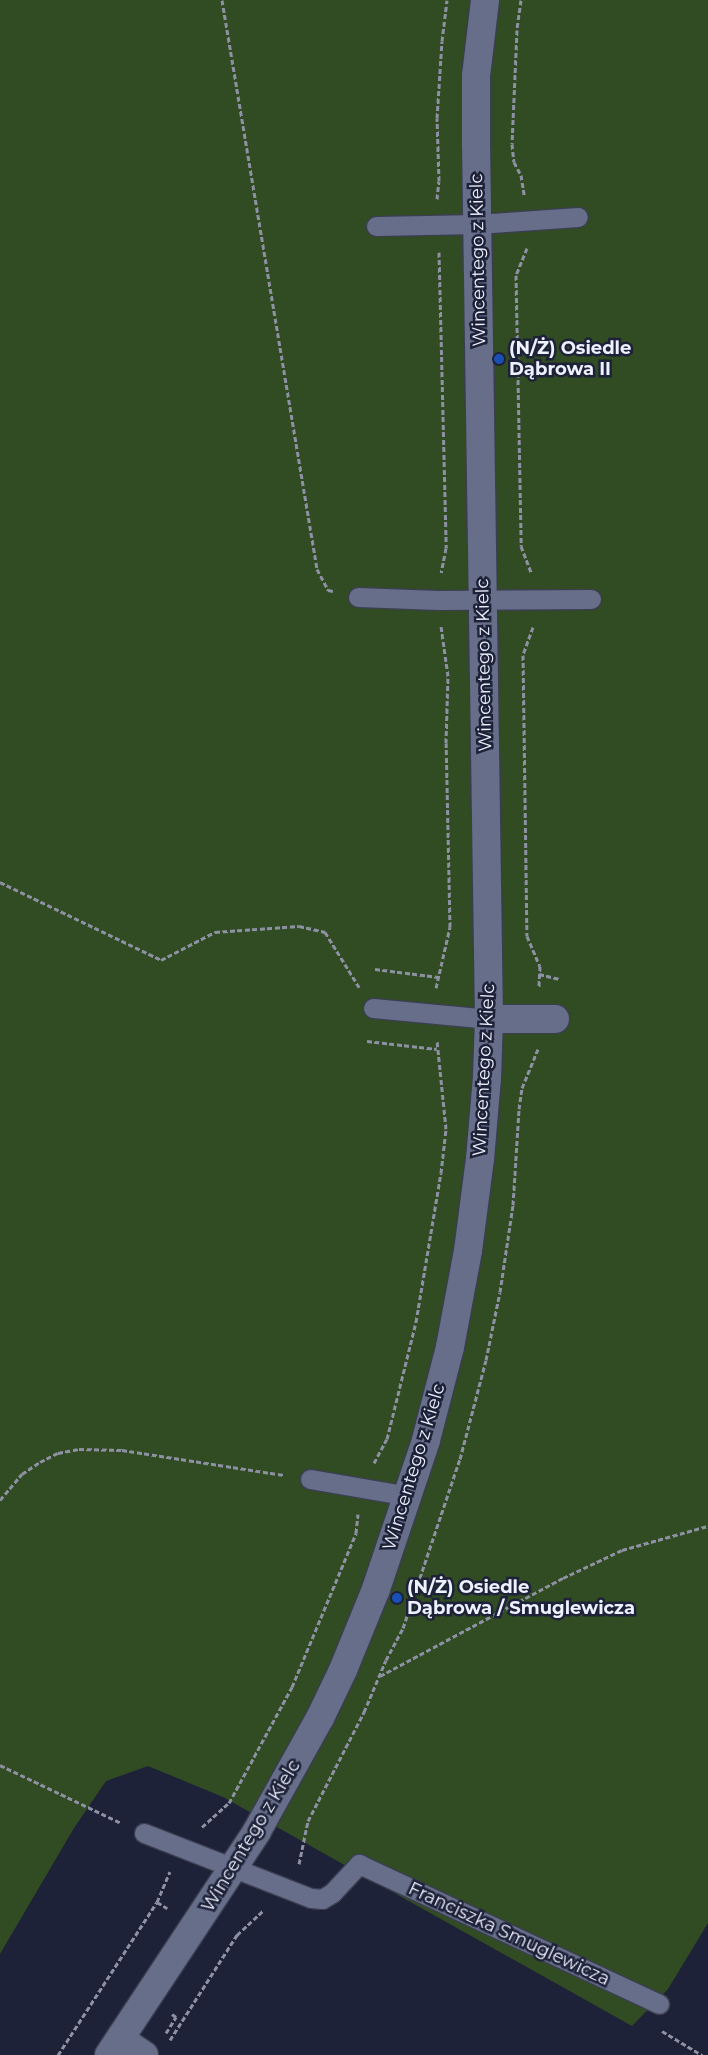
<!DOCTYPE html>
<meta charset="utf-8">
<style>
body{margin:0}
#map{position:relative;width:708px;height:2055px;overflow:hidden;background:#1d2239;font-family:Montserrat,sans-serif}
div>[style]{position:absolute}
.green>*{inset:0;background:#314b22}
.path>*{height:3px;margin-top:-1.5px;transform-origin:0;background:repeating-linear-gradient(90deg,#8d91a3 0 5px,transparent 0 7.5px)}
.roads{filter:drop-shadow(1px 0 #3b3e51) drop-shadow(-1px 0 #3b3e51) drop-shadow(0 1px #3b3e51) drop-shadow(0 -1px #3b3e51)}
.lane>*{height:19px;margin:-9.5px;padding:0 9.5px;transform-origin:9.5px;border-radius:9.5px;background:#676e89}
.street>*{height:28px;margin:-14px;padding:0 14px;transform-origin:14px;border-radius:14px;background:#676e89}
.dots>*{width:14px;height:14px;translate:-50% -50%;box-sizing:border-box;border:2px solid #1d2239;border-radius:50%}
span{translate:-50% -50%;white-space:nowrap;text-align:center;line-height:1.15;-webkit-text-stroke:5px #1d2239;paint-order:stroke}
.street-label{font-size:18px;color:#eef1fe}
.poi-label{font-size:18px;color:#eef1fe;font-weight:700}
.left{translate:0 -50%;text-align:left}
</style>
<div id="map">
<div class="green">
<div style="clip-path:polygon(0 0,708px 0,708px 1923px,668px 1989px,632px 2026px,223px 1797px,148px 1766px,106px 1781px,74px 1828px,0 1954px)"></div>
</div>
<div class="path">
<div style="left:222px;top:0;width:577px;rotate:80.52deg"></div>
<div style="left:317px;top:569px;width:24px;rotate:62deg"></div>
<div style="left:328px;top:590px;width:5px;rotate:11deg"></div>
<div style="left:521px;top:0;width:30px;rotate:98deg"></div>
<div style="left:517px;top:30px;width:114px;rotate:92.5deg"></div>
<div style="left:512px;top:144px;width:18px;rotate:84deg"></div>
<div style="left:514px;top:162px;width:15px;rotate:62deg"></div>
<div style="left:521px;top:175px;width:20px;rotate:81deg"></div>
<div style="left:437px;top:199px;width:18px;rotate:-84deg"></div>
<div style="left:439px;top:181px;width:63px;rotate:-91.8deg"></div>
<div style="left:437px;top:118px;width:77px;rotate:-86.3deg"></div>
<div style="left:442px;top:41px;width:41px;rotate:-83deg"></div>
<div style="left:527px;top:248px;width:29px;rotate:112deg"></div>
<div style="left:516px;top:275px;width:271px;rotate:88.9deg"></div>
<div style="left:521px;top:546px;width:28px;rotate:69deg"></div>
<div style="left:439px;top:252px;width:296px;rotate:88.6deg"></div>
<div style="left:446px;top:548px;width:25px;rotate:101deg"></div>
<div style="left:533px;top:627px;width:30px;rotate:110deg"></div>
<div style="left:523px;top:655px;width:281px;rotate:89.2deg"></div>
<div style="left:527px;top:936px;width:33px;rotate:67deg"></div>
<div style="left:540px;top:966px;width:22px;rotate:93deg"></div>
<div style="left:0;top:882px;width:179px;rotate:25.8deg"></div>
<div style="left:161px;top:960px;width:61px;rotate:-27.4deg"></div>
<div style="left:215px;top:932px;width:84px;rotate:-4.1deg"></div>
<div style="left:299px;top:926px;width:27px;rotate:13deg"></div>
<div style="left:325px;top:932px;width:65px;rotate:58.3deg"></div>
<div style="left:375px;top:969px;width:64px;rotate:7.2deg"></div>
<div style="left:539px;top:974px;width:21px;rotate:14deg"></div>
<div style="left:436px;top:988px;width:63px;rotate:-77.1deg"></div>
<div style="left:450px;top:927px;width:184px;rotate:-91.2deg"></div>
<div style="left:446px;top:743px;width:67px;rotate:-88.3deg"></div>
<div style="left:448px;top:676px;width:50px;rotate:-98deg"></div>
<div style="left:367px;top:1041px;width:70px;rotate:6.5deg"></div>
<div style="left:374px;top:1463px;width:27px;rotate:-62deg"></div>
<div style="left:387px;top:1439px;width:121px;rotate:-76.1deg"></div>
<div style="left:416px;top:1322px;width:151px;rotate:-80.5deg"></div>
<div style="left:441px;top:1173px;width:44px;rotate:-83.5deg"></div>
<div style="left:446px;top:1129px;width:88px;rotate:-95.8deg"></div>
<div style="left:0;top:1500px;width:34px;rotate:-50deg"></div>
<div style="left:22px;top:1474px;width:22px;rotate:-34deg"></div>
<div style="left:40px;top:1462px;width:20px;rotate:-27deg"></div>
<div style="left:58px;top:1453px;width:21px;rotate:-11deg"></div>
<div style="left:79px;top:1449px;width:43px;rotate:1.3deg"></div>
<div style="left:122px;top:1450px;width:164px;rotate:8.8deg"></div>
<div style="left:380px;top:1676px;width:208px;rotate:-28.2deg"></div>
<div style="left:563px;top:1578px;width:65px;rotate:-25.4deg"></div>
<div style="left:622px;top:1550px;width:89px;rotate:-15.6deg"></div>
<div style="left:0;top:1765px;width:134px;rotate:25.6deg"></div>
<div style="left:202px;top:1827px;width:36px;rotate:-42deg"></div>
<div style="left:229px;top:1803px;width:132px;rotate:-61.5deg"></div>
<div style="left:292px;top:1687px;width:167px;rotate:-67.4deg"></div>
<div style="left:356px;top:1533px;width:19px;rotate:-84deg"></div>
<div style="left:299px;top:1864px;width:44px;rotate:-78.2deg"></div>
<div style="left:308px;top:1821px;width:123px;rotate:-62.8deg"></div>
<div style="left:364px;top:1712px;width:56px;rotate:-67.1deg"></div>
<div style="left:386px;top:1660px;width:36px;rotate:-62deg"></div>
<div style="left:403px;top:1628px;width:178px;rotate:-71.4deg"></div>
<div style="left:460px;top:1459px;width:102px;rotate:-75.3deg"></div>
<div style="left:486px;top:1360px;width:69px;rotate:-78.4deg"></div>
<div style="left:500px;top:1292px;width:88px;rotate:-81.5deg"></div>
<div style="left:513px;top:1205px;width:96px;rotate:-86.4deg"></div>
<div style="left:519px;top:1109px;width:21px;rotate:-82deg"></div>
<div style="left:522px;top:1088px;width:42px;rotate:-67.7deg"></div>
<div style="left:157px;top:1902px;width:12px;rotate:31deg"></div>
<div style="left:662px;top:2031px;width:47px;rotate:31deg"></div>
<div style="left:166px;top:2033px;width:19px;rotate:-58deg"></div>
<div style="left:176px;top:2017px;width:5px;rotate:-143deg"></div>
<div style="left:170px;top:2040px;width:125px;rotate:-57.5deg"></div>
<div style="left:237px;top:1935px;width:37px;rotate:-43deg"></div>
<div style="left:58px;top:2055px;width:182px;rotate:-57.1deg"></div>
<div style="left:157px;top:1902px;width:33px;rotate:-67deg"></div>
</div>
<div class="roads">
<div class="lane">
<div style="left:376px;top:226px;width:101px;rotate:-1.1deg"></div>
<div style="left:477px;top:224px;width:101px;rotate:-4deg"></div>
<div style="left:358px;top:597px;width:80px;rotate:2.1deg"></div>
<div style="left:438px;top:600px;width:153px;rotate:-0.4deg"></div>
<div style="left:373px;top:1008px;width:117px;rotate:5.4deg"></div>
<div style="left:310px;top:1479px;width:99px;rotate:9.8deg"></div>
<div style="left:144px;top:1833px;width:179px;rotate:21.3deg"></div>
<div style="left:311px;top:1898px;width:11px;rotate:5deg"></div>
<div style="left:322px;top:1899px;width:12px;rotate:-31deg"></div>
<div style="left:332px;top:1893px;width:40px;rotate:-47deg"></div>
<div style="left:359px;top:1864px;width:331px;rotate:25deg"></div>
</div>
<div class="street">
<div style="left:489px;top:1019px;width:66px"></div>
<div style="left:120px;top:2039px;width:29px;rotate:34deg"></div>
<div style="left:109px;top:2055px;width:268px;rotate:-56.5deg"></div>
<div style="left:257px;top:1831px;width:129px;rotate:-60.9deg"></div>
<div style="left:320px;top:1718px;width:53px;rotate:-64.4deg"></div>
<div style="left:343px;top:1670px;width:87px;rotate:-67.8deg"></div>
<div style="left:376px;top:1589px;width:157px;rotate:-71.4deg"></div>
<div style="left:426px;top:1440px;width:96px;rotate:-75.5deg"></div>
<div style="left:450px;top:1347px;width:98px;rotate:-79.4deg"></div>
<div style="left:468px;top:1251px;width:93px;rotate:-82.6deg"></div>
<div style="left:480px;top:1159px;width:81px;rotate:-85.1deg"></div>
<div style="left:487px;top:1078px;width:59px;rotate:-88.1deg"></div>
<div style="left:489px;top:1019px;width:876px;rotate:-90.85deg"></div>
<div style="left:476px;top:143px;width:67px;rotate:-90deg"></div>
<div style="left:476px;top:76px;width:77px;rotate:-83.2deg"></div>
</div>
</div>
<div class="dots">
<div style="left:499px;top:359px;background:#1a4fb4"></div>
<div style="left:397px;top:1598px;background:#1a4fb4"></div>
</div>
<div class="street-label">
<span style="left:478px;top:260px;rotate:-91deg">Wincentego z Kielc</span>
<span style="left:484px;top:665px;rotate:-91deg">Wincentego z Kielc</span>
<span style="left:484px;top:1070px;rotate:-87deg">Wincentego z Kielc</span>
<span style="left:414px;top:1467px;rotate:-73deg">Wincentego z Kielc</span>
<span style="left:251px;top:1836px;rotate:-59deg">Wincentego z Kielc</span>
<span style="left:509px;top:1934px;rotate:25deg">Franciszka Smuglewicza</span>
</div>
<div class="poi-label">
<span class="left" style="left:509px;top:359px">(N/Ż) Osiedle<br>Dąbrowa II</span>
<span class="left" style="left:407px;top:1598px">(N/Ż) Osiedle<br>Dąbrowa / Smuglewicza</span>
</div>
</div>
